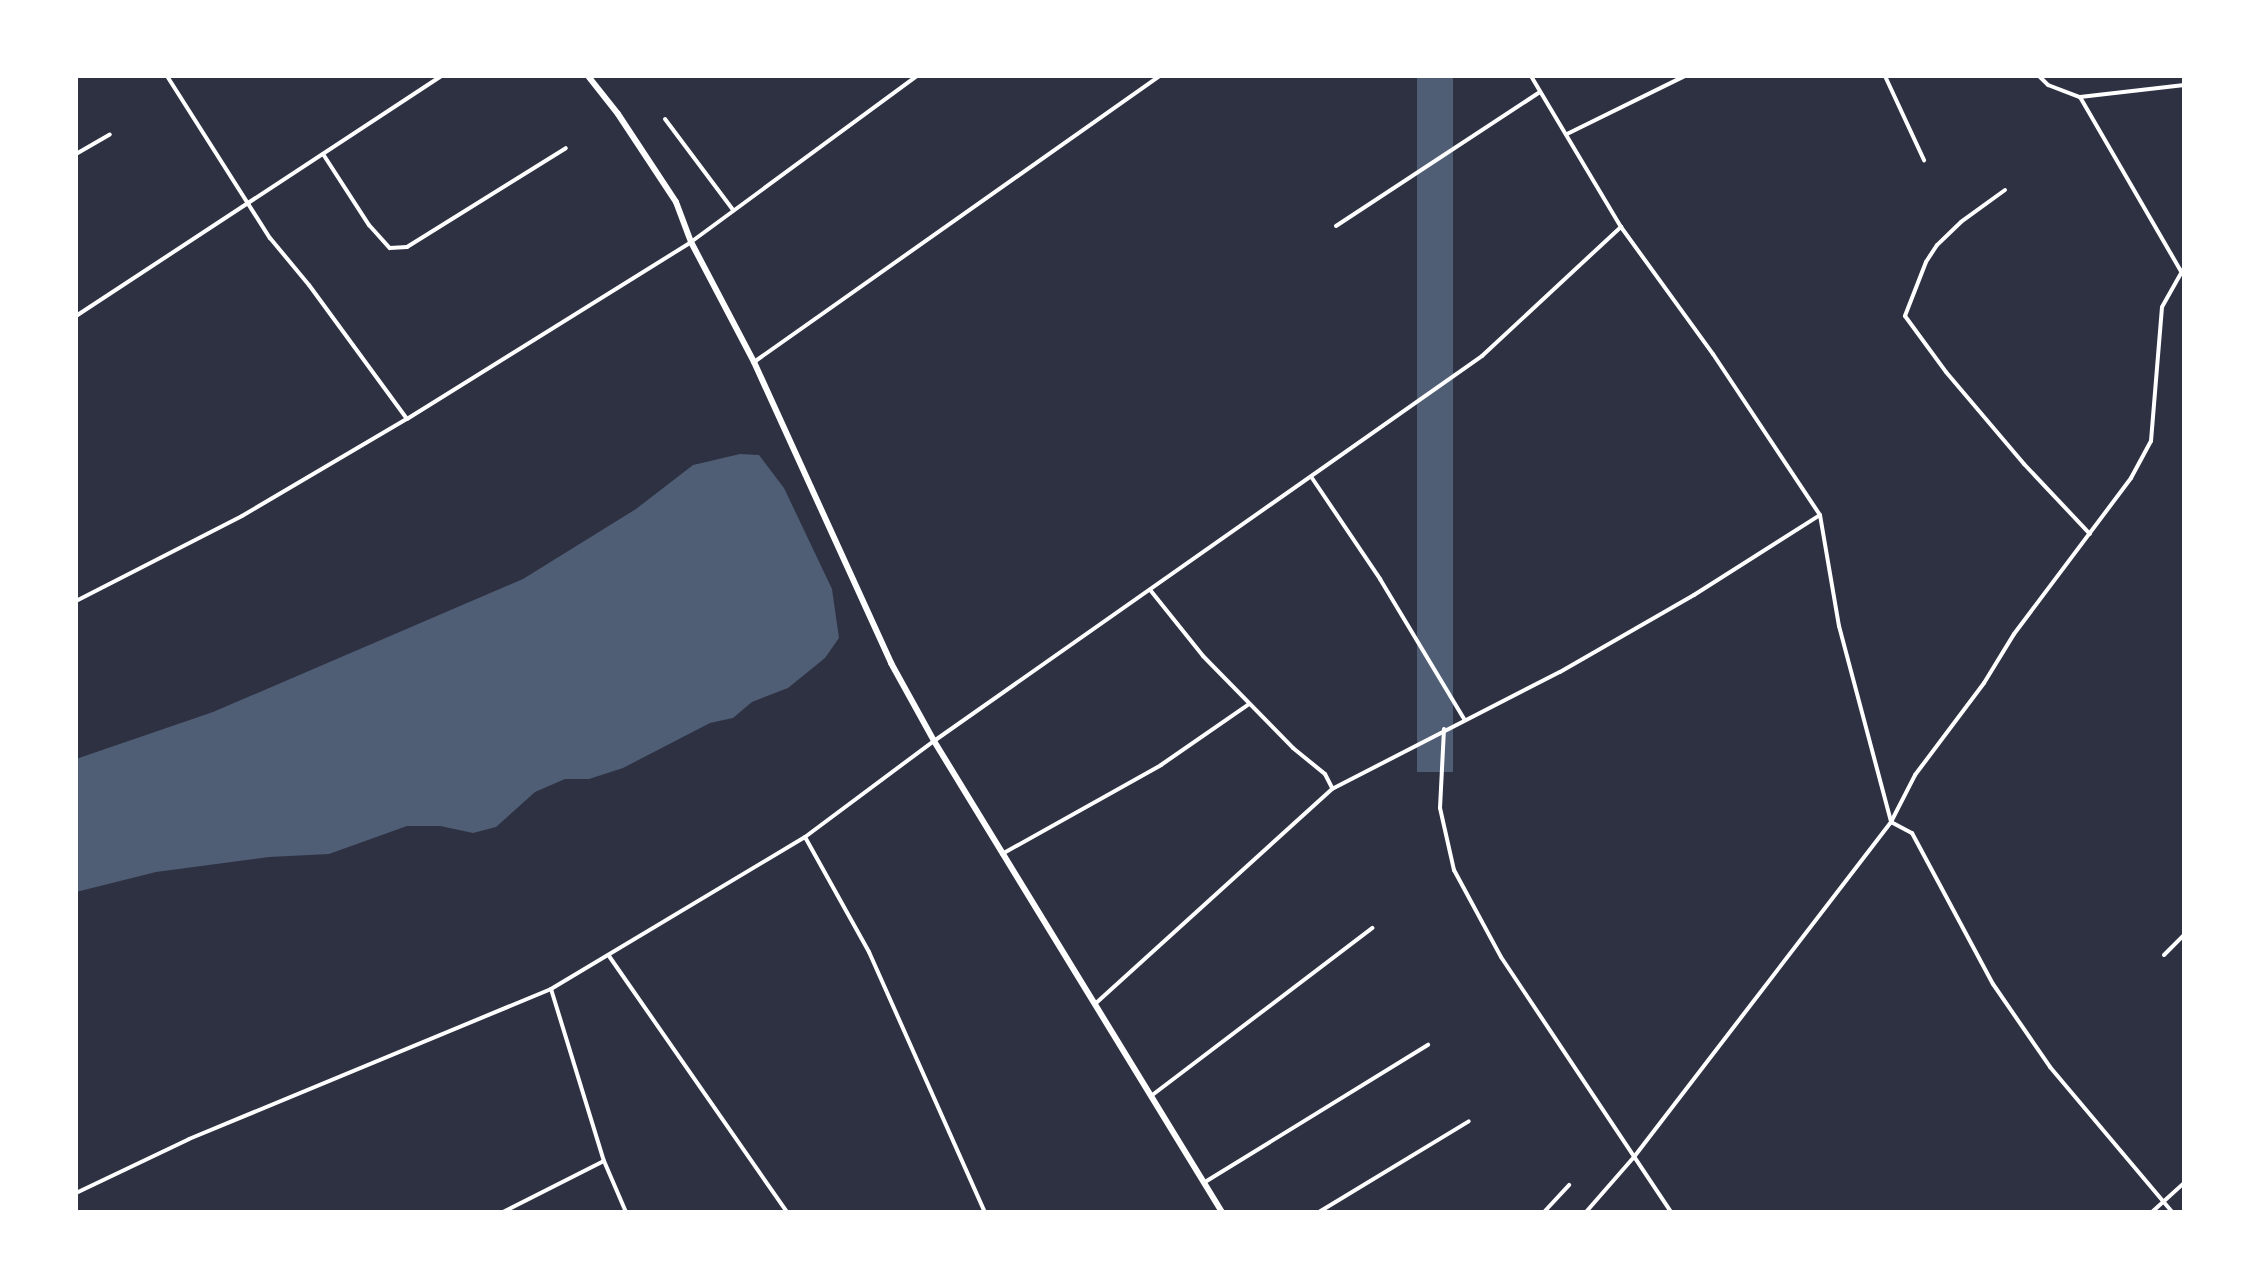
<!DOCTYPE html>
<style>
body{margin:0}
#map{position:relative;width:2260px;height:1288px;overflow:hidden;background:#2d3142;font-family:Raleway,sans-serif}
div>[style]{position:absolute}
.water>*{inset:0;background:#4f5d75;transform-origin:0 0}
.minor>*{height:4px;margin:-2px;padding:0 2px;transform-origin:2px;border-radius:2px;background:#fff}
.secondary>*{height:6px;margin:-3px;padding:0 3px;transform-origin:3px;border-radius:3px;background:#fff}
span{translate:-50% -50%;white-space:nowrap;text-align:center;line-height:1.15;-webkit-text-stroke:6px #fff;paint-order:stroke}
.frame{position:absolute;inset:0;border:78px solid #fff;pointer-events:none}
</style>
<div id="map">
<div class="water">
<div style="left:1417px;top:76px;width:36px;height:696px"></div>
<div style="clip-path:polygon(740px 454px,759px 455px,784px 488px,832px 589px,839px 638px,825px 658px,788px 688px,752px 702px,733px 718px,710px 723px,623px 768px,589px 779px,565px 779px,535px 792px,496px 827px,473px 833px,440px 826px,407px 826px,329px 854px,269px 857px,156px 872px,76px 892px,76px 759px,213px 712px,523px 579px,636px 509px,693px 465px)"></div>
</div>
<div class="minor">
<div style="left:167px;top:76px;width:192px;rotate:57.6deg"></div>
<div style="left:270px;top:238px;width:61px;rotate:50.3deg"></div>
<div style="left:309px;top:285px;width:166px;rotate:53.8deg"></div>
<div style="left:1531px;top:76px;width:176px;rotate:59.2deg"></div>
<div style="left:1621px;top:227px;width:157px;rotate:54.1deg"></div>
<div style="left:1713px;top:354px;width:193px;rotate:56.4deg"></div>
<div style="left:1820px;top:515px;width:113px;rotate:80.3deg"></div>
<div style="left:1839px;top:626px;width:203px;rotate:75.1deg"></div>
<div style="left:1891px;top:822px;width:24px;rotate:28deg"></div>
<div style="left:1912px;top:833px;width:171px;rotate:61.8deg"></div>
<div style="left:1993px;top:984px;width:101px;rotate:55.5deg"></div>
<div style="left:2050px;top:1067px;width:189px;rotate:49.9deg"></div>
<div style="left:1885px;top:76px;width:93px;rotate:65.1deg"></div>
<div style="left:2039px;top:76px;width:13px;rotate:45deg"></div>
<div style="left:2048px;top:85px;width:34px;rotate:21deg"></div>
<div style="left:2080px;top:97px;width:105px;rotate:-6.6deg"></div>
<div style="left:2080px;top:97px;width:201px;rotate:59.9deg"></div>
<div style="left:665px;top:119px;width:114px;rotate:53.2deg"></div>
<div style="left:1567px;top:134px;width:131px;rotate:-26.2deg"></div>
<div style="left:76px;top:154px;width:39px;rotate:-30deg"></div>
<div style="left:323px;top:154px;width:85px;rotate:57.1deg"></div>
<div style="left:369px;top:225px;width:31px;rotate:48deg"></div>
<div style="left:390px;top:248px;width:17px;rotate:-3deg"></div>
<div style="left:407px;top:247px;width:187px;rotate:-31.9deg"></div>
<div style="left:2005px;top:190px;width:54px;rotate:144deg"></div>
<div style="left:1961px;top:222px;width:33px;rotate:136deg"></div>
<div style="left:1937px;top:245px;width:20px;rotate:123deg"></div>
<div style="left:1926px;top:262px;width:58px;rotate:111.3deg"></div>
<div style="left:1905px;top:316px;width:69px;rotate:53.8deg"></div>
<div style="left:1946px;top:372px;width:121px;rotate:49.7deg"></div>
<div style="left:2024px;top:464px;width:96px;rotate:46.7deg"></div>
<div style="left:1336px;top:226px;width:244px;rotate:-33.3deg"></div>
<div style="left:76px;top:316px;width:438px;rotate:-33.3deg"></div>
<div style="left:754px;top:362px;width:497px;rotate:-35.2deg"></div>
<div style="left:1312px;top:478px;width:122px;rotate:56deg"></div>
<div style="left:1380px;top:579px;width:163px;rotate:59deg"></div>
<div style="left:1151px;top:591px;width:83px;rotate:51.3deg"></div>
<div style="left:1203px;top:656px;width:129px;rotate:45.6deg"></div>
<div style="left:1293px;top:748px;width:41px;rotate:39.1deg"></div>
<div style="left:1325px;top:774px;width:16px;rotate:63deg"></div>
<div style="left:76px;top:601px;width:186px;rotate:-27.1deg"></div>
<div style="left:242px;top:516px;width:191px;rotate:-30.5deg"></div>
<div style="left:407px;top:419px;width:335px;rotate:-31.9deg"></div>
<div style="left:691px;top:242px;width:280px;rotate:-36.3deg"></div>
<div style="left:1444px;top:729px;width:79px;rotate:92.9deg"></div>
<div style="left:1440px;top:808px;width:64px;rotate:77.3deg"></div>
<div style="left:1454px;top:870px;width:99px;rotate:61.6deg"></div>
<div style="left:1501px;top:957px;width:306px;rotate:56.3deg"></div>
<div style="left:805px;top:837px;width:132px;rotate:60.9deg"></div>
<div style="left:869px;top:952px;width:285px;rotate:66deg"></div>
<div style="left:1002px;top:854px;width:182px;rotate:-29.2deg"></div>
<div style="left:1161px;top:765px;width:107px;rotate:-34.7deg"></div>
<div style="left:2164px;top:955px;width:28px;rotate:-45deg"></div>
<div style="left:609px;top:956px;width:312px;rotate:55.2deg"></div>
<div style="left:551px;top:989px;width:180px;rotate:72.9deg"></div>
<div style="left:604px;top:1161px;width:56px;rotate:66.7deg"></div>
<div style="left:1095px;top:1004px;width:320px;rotate:-42.2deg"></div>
<div style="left:1332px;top:789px;width:256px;rotate:-27.2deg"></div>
<div style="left:1560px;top:672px;width:155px;rotate:-29.9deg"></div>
<div style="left:1694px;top:595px;width:149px;rotate:-32.4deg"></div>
<div style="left:1151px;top:1096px;width:278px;rotate:-37.2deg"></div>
<div style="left:1205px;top:1182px;width:262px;rotate:-31.6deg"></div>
<div style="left:76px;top:1193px;width:125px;rotate:-25.5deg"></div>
<div style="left:189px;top:1139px;width:392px;rotate:-22.5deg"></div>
<div style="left:551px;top:989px;width:296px;rotate:-30.9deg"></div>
<div style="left:805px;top:837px;width:161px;rotate:-36.7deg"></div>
<div style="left:934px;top:741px;width:670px;rotate:-35.09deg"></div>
<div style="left:1482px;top:356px;width:190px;rotate:-42.9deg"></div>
<div style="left:503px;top:1212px;width:113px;rotate:-26.8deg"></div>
<div style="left:1319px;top:1212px;width:175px;rotate:-31.2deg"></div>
<div style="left:1544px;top:1212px;width:37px;rotate:-47deg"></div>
<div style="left:1586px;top:1212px;width:73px;rotate:-48.9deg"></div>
<div style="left:1634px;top:1157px;width:422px;rotate:-52.5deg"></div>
<div style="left:1891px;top:822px;width:53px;rotate:-62.9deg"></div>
<div style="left:1915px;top:775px;width:115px;rotate:-53.1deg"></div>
<div style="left:1984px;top:683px;width:57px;rotate:-58.5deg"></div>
<div style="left:2014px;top:634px;width:195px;rotate:-53.1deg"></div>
<div style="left:2131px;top:478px;width:42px;rotate:-61.6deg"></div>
<div style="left:2151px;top:441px;width:134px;rotate:-85.3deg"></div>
<div style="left:2162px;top:307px;width:45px;rotate:-60.6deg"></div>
<div style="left:2152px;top:1212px;width:43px;rotate:-42.2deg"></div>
</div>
<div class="secondary">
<div style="left:588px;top:76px;width:48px;rotate:51.7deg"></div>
<div style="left:618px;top:114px;width:105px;rotate:56.6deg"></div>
<div style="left:676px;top:202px;width:43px;rotate:69.4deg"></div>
<div style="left:691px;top:242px;width:136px;rotate:62.3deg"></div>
<div style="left:754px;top:362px;width:331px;rotate:65.5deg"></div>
<div style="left:891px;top:663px;width:89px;rotate:61.1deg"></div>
<div style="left:934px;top:741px;width:552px;rotate:58.56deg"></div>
</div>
<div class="frame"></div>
</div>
